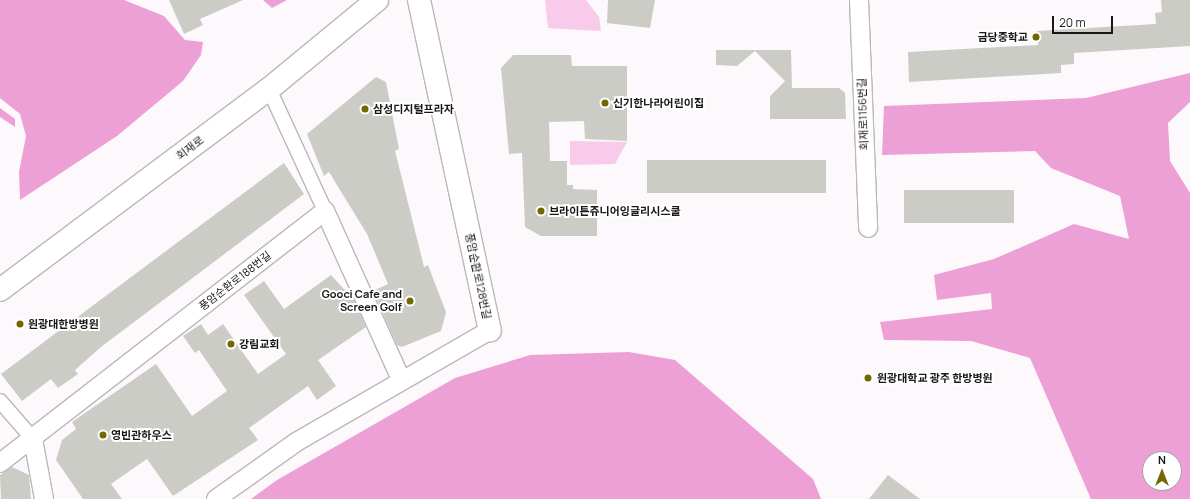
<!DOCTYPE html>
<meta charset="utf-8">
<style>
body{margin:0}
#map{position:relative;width:1190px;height:499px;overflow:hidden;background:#fdf8fb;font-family:Manrope,"Noto Sans KR",sans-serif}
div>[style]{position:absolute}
.green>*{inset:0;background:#f8cbea}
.forest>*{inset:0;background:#eca0d6}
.building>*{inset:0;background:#ccccc7;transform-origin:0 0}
.roads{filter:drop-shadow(1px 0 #bcb7ba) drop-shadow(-1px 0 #bcb7ba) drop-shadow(0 1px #bcb7ba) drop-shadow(0 -1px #bcb7ba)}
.pedestrian>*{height:14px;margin:-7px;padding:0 7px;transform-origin:7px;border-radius:7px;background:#fff}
.minor>*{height:18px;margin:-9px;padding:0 9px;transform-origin:9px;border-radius:9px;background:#fff}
.tertiary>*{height:22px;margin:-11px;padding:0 11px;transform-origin:11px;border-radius:11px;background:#fff}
.secondary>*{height:22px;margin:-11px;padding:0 11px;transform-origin:11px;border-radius:11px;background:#fff}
.dots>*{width:11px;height:11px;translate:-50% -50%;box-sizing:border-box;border:2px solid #fff;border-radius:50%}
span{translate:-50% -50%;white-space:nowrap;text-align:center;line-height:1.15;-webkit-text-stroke:4px #fff;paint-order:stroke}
.poi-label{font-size:11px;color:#181718;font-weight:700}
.right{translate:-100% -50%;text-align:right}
.left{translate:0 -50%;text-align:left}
.street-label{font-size:11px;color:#181718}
.north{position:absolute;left:1142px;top:451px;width:40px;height:40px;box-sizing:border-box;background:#fff;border:1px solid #a3a2a3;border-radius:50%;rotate:0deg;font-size:11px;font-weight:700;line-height:16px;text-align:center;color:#181718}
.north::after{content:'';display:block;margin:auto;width:14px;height:18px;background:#726800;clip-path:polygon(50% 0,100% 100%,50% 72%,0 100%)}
.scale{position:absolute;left:1052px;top:16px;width:61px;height:18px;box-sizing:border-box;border:2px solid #181718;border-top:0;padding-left:5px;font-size:12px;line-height:14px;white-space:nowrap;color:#181718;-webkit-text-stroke:3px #fff;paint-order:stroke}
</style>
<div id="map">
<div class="green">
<div style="clip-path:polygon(545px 0,586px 0,599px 17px,601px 31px,548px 28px)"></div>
<div style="clip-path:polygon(570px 141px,627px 142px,615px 164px,570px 165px)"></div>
</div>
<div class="forest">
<div style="clip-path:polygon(0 0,124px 0,164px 16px,185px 40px,203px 42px,201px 55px,183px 81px,117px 136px,20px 200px,19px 172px,26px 136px,20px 114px,0 98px)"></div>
<div style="clip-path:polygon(263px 0,287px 0,272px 8px)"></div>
<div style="clip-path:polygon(evenodd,1190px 73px,1190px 102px,1168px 123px,1170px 161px,1190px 193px,1190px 499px,1091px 499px,1030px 358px,971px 341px,884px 340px,880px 322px,992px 309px,991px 293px,937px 300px,934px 275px,994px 259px,1074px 224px,1129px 239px,1120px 196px,1051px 168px,1035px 151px,882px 155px,884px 106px,1086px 98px,1190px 73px,1150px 459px,1174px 459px,1174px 483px,1150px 483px,1150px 459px)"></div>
<div style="clip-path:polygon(0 108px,15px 119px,15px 127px,0 117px)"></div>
<div style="clip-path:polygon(629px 352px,675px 360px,813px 479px,821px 499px,251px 499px,277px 480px,455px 378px,530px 355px)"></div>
</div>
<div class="building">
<div style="clip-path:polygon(169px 0,243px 0,200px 19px,203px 25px,184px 34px)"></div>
<div style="clip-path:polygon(608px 0,655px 0,650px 28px,607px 23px)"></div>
<div style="clip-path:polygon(1161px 0,1190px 0,1190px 46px,1074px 53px,1074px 64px,1061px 65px,1061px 73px,909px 82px,908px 52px,1038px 45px,1037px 31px,1156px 24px,1155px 13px,1162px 12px)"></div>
<div style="clip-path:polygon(716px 50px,791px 50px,792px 88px,839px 88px,845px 93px,846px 119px,770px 119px,770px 96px,785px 81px,755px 51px,737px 66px,716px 65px)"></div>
<div style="clip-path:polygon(513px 55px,571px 55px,572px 66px,627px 66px,627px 141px,585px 139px,584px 121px,549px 122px,550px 161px,567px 161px,567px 185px,573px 185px,573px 189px,597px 190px,597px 236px,541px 236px,525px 227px,522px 153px,509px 154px,501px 68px)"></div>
<div style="clip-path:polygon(376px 77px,386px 82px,399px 149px,395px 151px,424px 267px,428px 265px,446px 312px,441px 331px,402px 347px,397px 345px,373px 291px,388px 284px,367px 234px,329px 172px,324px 176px,307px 134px)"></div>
<div style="left:826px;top:160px;width:33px;height:179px;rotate:90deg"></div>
<div style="clip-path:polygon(284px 163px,304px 194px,101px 347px,75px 370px,78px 374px,58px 388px,51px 379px,22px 401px,1px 374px)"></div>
<div style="left:1014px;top:190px;width:33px;height:110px;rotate:90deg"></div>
<div style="clip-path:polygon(331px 275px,354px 300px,366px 327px,318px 360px,336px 386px,317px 400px,308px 386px,249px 428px,258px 440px,173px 496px,147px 459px,111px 484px,122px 499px,83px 499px,56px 460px,62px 440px,76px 429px,72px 422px,156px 364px,192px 416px,227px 391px,199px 350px,195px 353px,183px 336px,201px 324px,208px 335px,223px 324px,258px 374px,286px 354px,244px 295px,264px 281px,284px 309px)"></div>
<div style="clip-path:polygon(12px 467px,29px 475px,31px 499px,1px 499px,0 475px)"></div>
<div style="clip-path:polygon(888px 475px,920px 499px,869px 499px)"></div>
</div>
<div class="roads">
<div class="pedestrian">
<div style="left:269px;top:89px;width:134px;rotate:65.3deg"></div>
<div style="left:0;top:401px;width:50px;rotate:49deg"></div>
</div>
<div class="minor">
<div style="left:859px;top:0;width:228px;rotate:87.7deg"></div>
<div style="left:33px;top:439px;width:61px;rotate:79.6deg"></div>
<div style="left:0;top:463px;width:411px;rotate:-37.8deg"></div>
<div style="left:325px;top:211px;width:184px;rotate:65.7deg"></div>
<div style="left:216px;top:499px;width:100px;rotate:-35.3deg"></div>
<div style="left:298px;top:441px;width:222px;rotate:-30deg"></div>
</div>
<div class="tertiary">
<div style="left:419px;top:0;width:338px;rotate:77.9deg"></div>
</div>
<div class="secondary">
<div style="left:0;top:290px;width:336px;rotate:-36.8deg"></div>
<div style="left:269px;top:89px;width:140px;rotate:-39.5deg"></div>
</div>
</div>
<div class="dots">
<div style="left:1036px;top:37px;background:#726800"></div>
<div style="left:605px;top:103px;background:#726800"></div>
<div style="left:365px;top:109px;background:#726800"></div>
<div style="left:541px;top:211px;background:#726800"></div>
<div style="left:410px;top:301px;background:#726800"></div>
<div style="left:20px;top:324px;background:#726800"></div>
<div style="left:231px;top:344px;background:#726800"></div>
<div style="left:868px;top:378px;background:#726800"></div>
<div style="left:103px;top:435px;background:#726800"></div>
</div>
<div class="poi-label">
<span class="right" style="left:1028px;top:37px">금당중학교</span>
<span class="left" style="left:613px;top:103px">신기한나라어린이집</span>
<span class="left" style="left:373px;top:109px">삼성디지털프라자</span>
<span class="left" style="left:549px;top:211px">브라이튼쥬니어잉글리시스쿨</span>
<span class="right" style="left:402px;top:301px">Gooci Cafe and<br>Screen Golf</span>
<span class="left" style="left:28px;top:324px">원광대한방병원</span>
<span class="left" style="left:239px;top:344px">강림교회</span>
<span class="left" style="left:877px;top:378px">원광대학교 광주 한방병원</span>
<span class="left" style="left:111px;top:435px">영빈관하우스</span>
</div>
<div class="street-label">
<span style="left:863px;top:114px;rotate:-92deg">회재로1156번길</span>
<span style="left:190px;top:148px;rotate:-37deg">회재로</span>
<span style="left:478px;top:276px;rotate:78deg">풍암순환로128번길</span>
<span style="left:235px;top:281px;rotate:-38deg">풍암순환로188번길</span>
</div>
<div class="north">N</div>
<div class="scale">20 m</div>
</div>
